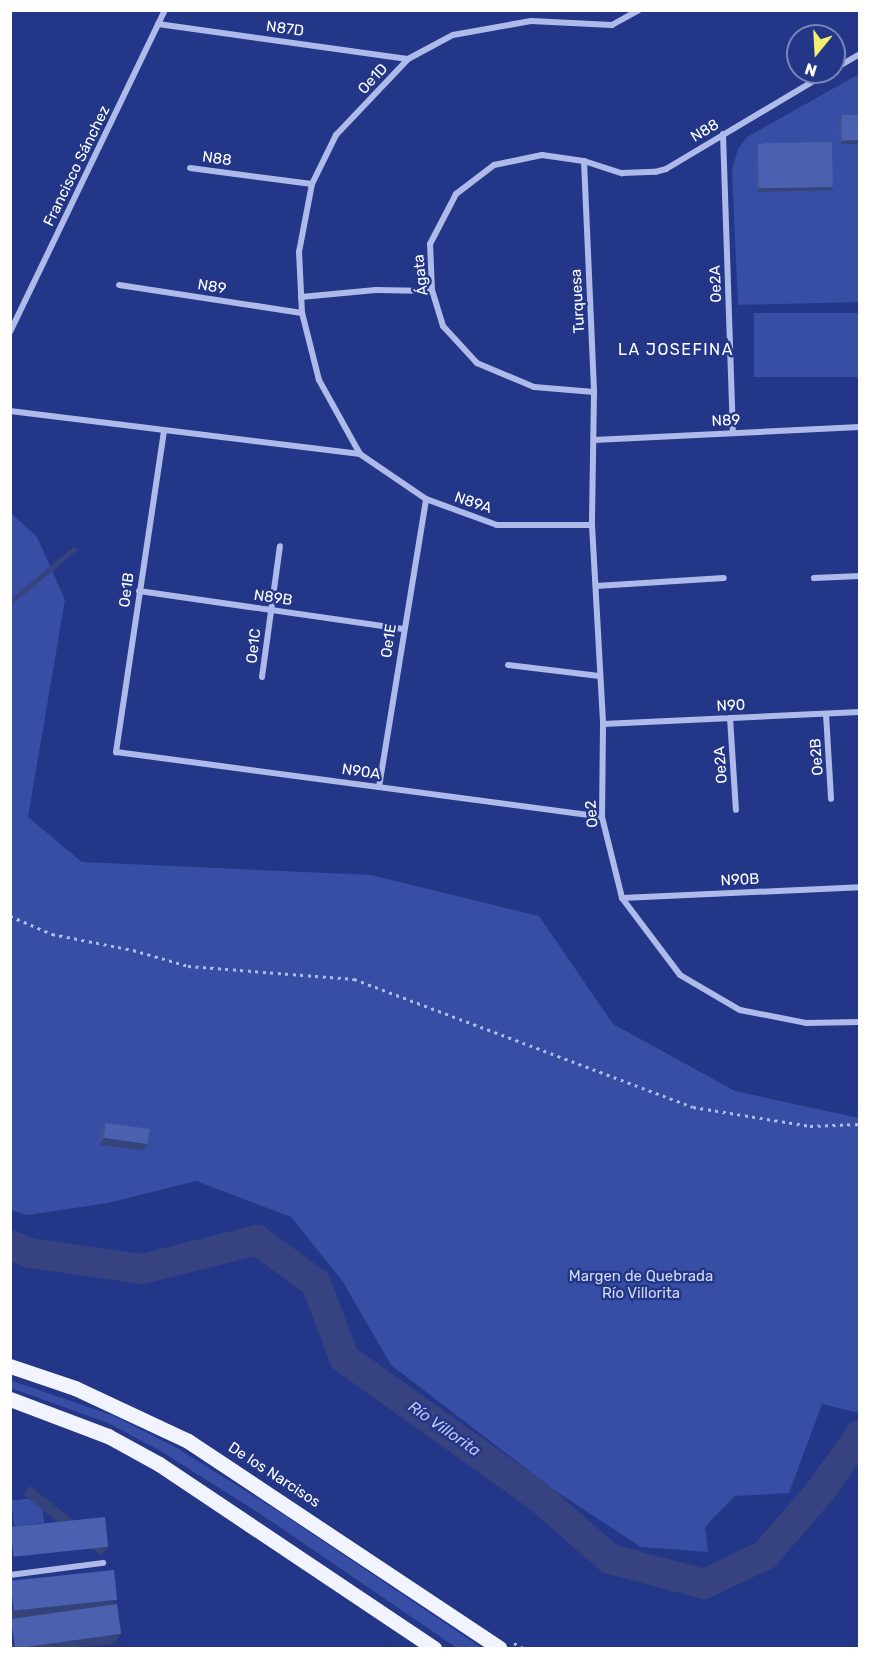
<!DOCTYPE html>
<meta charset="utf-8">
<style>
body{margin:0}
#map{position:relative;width:870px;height:1659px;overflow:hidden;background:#233687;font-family:Rubik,sans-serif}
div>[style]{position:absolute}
.green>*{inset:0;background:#374ea4;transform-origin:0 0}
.stream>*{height:5px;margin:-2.5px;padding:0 2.5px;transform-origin:2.5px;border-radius:2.5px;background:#364380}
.river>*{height:30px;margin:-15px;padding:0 15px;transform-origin:15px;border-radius:15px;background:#364380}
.path>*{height:3px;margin-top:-1.5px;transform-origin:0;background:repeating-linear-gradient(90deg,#aebae9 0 3px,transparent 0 7.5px)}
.minor>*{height:6px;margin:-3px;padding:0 3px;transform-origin:3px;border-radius:3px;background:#aebae9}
.primary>*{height:15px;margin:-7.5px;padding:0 7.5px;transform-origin:7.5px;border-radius:7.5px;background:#f1f3fe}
.wall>*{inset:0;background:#405396}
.shaded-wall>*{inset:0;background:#34437a;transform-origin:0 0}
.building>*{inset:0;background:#4b60af;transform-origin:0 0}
span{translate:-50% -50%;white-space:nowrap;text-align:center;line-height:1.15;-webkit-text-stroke:5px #233687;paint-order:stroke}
.street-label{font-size:15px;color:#fff}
.park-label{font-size:15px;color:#d2daf7}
.neighbourhood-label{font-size:16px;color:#fff;letter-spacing:1.5px}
.water-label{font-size:16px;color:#bac5f1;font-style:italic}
.frame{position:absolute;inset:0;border:12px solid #fff;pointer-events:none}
.north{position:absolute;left:786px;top:24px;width:60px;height:60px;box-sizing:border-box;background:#233687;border:2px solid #7b86b7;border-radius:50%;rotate:198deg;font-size:16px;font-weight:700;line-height:24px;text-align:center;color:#fff}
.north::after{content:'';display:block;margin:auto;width:21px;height:27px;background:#f4ef71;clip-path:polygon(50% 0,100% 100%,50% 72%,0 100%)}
</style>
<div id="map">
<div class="green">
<div style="clip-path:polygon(859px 74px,859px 302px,738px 305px,732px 170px,738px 149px,747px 137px)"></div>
<div style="left:859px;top:313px;width:64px;height:105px;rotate:90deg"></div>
<div style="clip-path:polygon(10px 512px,37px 537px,65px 600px,28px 817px,82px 862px,371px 875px,539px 916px,613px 1024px,735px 1091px,859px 1118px,859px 1413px,822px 1404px,789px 1493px,735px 1496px,705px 1527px,708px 1552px,641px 1547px,554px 1490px,391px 1365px,343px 1282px,291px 1217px,196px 1181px,108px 1203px,27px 1215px,11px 1210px)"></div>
<div style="clip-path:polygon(10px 1380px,114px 1416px,177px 1448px,284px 1515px,482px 1648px,457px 1648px,262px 1515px,159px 1450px,108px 1423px,11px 1388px)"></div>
<div style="left:41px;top:1497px;width:26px;height:30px;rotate:83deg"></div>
</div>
<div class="stream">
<div style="left:10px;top:602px;width:83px;rotate:-39.6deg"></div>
</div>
<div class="river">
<div style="left:10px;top:1245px;width:22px;rotate:21deg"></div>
<div style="left:31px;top:1253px;width:112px;rotate:8.2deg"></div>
<div style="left:142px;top:1269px;width:119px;rotate:-14.2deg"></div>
<div style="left:257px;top:1240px;width:73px;rotate:36.1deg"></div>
<div style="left:316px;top:1283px;width:80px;rotate:69.5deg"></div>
<div style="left:344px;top:1358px;width:241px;rotate:35.5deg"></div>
<div style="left:540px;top:1498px;width:93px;rotate:41.1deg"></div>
<div style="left:610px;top:1559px;width:97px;rotate:14.9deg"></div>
<div style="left:704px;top:1584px;width:68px;rotate:-25.4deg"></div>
<div style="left:765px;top:1555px;width:87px;rotate:-49.2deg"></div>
<div style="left:822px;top:1489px;width:66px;rotate:-54.9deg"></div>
</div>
<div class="path">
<div style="left:10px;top:916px;width:46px;rotate:23.2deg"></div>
<div style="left:52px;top:934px;width:83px;rotate:11.2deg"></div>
<div style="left:133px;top:950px;width:57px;rotate:16.2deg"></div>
<div style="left:188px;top:966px;width:167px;rotate:4.5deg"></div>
<div style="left:354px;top:979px;width:362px;rotate:20.7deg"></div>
<div style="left:693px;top:1107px;width:119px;rotate:9.2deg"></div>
<div style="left:810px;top:1126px;width:50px;rotate:-2.3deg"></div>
<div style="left:514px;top:1643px;width:10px;rotate:29deg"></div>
</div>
<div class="minor">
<div style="left:158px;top:24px;width:252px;rotate:8deg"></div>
<div style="left:834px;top:69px;width:30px;rotate:-30deg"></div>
<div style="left:723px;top:134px;width:299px;rotate:88.1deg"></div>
<div style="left:584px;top:161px;width:231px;rotate:87.5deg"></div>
<div style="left:594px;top:392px;width:133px;rotate:90.9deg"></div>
<div style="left:592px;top:525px;width:199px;rotate:86.8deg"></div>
<div style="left:603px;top:724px;width:93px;rotate:90.6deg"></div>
<div style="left:602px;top:817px;width:83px;rotate:76.1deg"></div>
<div style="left:622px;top:898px;width:96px;rotate:53deg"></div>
<div style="left:680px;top:975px;width:69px;rotate:30.3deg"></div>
<div style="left:740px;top:1010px;width:67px;rotate:11.1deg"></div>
<div style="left:806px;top:1023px;width:54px;rotate:-1.1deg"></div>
<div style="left:190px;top:168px;width:123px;rotate:7.5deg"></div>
<div style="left:119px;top:285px;width:185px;rotate:8.7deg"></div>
<div style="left:301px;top:297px;width:75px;rotate:-5.3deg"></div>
<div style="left:376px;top:290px;width:56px;rotate:1deg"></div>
<div style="left:10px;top:332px;width:357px;rotate:-64.3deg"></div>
<div style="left:594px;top:392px;width:60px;rotate:-175.2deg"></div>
<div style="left:534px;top:387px;width:62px;rotate:-157.2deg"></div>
<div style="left:477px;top:363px;width:50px;rotate:-132.6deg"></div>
<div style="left:443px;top:326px;width:37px;rotate:-107deg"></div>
<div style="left:432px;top:291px;width:47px;rotate:-92.4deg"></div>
<div style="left:430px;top:244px;width:56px;rotate:-62.5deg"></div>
<div style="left:456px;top:194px;width:48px;rotate:-37.3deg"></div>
<div style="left:494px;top:165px;width:49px;rotate:-11.8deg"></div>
<div style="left:542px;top:155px;width:42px;rotate:8.1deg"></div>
<div style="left:584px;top:161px;width:40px;rotate:18deg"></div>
<div style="left:622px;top:173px;width:33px;rotate:-2deg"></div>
<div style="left:655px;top:172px;width:11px;rotate:-15deg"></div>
<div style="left:666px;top:169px;width:190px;rotate:-30.8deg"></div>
<div style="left:10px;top:411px;width:353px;rotate:7deg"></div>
<div style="left:164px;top:431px;width:325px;rotate:98.5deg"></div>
<div style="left:116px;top:752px;width:490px;rotate:7.6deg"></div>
<div style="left:594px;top:440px;width:266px;rotate:-2.8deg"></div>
<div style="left:592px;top:525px;width:95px;rotate:180deg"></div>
<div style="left:497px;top:525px;width:76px;rotate:-159.9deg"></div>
<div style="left:426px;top:499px;width:80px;rotate:-145.7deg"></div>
<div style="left:360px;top:454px;width:85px;rotate:-119deg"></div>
<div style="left:319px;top:380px;width:69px;rotate:-104.2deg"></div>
<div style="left:302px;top:313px;width:61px;rotate:-92.8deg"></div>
<div style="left:299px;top:252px;width:69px;rotate:-79.2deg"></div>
<div style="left:312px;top:184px;width:55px;rotate:-63.9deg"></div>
<div style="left:336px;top:135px;width:105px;rotate:-46.5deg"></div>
<div style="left:408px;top:59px;width:51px;rotate:-28.1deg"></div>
<div style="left:453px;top:35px;width:79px;rotate:-10.2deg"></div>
<div style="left:531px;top:21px;width:81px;rotate:2.8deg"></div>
<div style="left:612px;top:25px;width:31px;rotate:-29deg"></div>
<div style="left:814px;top:578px;width:46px;rotate:-2.5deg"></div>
<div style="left:596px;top:586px;width:128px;rotate:-3.6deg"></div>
<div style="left:139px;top:591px;width:267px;rotate:8.2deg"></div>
<div style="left:508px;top:665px;width:92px;rotate:6.9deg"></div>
<div style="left:262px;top:677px;width:132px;rotate:-82.2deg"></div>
<div style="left:826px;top:714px;width:85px;rotate:86.6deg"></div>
<div style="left:730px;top:718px;width:92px;rotate:86.3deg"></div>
<div style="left:603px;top:724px;width:257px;rotate:-2.7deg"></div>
<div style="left:379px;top:787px;width:292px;rotate:-80.7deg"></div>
<div style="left:622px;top:898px;width:238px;rotate:-2.6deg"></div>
<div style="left:10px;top:1575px;width:94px;rotate:-7.4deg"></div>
</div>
<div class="primary">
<div style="left:10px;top:1366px;width:69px;rotate:18.7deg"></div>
<div style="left:75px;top:1388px;width:125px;rotate:25.1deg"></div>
<div style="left:188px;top:1441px;width:374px;rotate:33.6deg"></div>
<div style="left:10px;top:1399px;width:105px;rotate:20.7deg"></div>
<div style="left:108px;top:1436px;width:58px;rotate:28.8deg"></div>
<div style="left:159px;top:1464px;width:331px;rotate:33.8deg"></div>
</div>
<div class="wall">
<div style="clip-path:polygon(842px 116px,860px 144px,840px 144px,839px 119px)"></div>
<div style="clip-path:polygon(758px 144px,831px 190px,757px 192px,756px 147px)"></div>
<div style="clip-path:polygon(106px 1123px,148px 1144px,143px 1150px,99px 1145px,101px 1130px)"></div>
</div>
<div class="shaded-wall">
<div style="clip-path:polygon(860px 140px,860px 144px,840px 144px,842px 141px)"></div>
<div style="clip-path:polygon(833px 187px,831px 190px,757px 192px,759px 188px)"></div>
<div style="clip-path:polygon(104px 1138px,148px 1144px,143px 1150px,99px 1145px)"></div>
<div style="left:108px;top:1547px;width:11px;height:99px;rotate:128deg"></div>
<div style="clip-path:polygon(117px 1600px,110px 1610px,10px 1619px,10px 1611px)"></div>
<div style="clip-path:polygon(121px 1634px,114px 1644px,63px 1648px,10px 1648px,10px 1645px)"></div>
</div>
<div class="building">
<div style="left:860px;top:115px;width:25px;height:18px;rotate:90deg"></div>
<div style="left:832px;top:142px;width:45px;height:74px;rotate:89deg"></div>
<div style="left:106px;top:1123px;width:44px;height:15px;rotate:8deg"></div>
<div style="left:105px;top:1517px;width:30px;height:95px;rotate:84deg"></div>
<div style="left:114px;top:1570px;width:30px;height:104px;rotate:84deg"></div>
<div style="left:117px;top:1604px;width:30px;height:107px;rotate:82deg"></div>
</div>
<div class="street-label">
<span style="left:285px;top:29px;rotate:8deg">N87D</span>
<span style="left:373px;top:79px;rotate:-47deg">Oe1D</span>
<span style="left:705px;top:131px;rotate:-31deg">N88</span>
<span style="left:217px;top:159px;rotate:8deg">N88</span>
<span style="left:77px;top:166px;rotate:-64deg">Francisco Sánchez</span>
<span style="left:421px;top:275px;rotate:-96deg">Ágata</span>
<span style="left:716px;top:284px;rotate:-92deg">Oe2A</span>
<span style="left:212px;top:287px;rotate:9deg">N89</span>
<span style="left:578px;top:301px;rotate:-93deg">Turquesa</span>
<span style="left:726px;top:421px;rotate:-3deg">N89</span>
<span style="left:473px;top:503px;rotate:19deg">N89A</span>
<span style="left:127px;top:590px;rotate:-82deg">Oe1B</span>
<span style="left:273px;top:598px;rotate:8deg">N89B</span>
<span style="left:389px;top:641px;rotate:-81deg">Oe1E</span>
<span style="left:254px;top:646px;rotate:-83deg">Oe1C</span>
<span style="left:731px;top:706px;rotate:-3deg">N90</span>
<span style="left:817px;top:757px;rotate:-94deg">Oe2B</span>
<span style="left:721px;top:765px;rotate:-94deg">Oe2A</span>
<span style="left:361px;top:772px;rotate:8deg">N90A</span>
<span style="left:592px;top:814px;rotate:-95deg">Oe2</span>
<span style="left:740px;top:880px;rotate:-3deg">N90B</span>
<span style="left:274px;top:1475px;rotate:33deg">De los Narcisos</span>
</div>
<div class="park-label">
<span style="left:641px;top:1285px">Margen de Quebrada<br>Río Villorita</span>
</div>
<div class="neighbourhood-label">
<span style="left:676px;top:350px">LA JOSEFINA</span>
</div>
<div class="water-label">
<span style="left:444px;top:1429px;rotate:35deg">Río Villorita</span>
</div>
<div class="frame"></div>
<div class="north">N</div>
</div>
